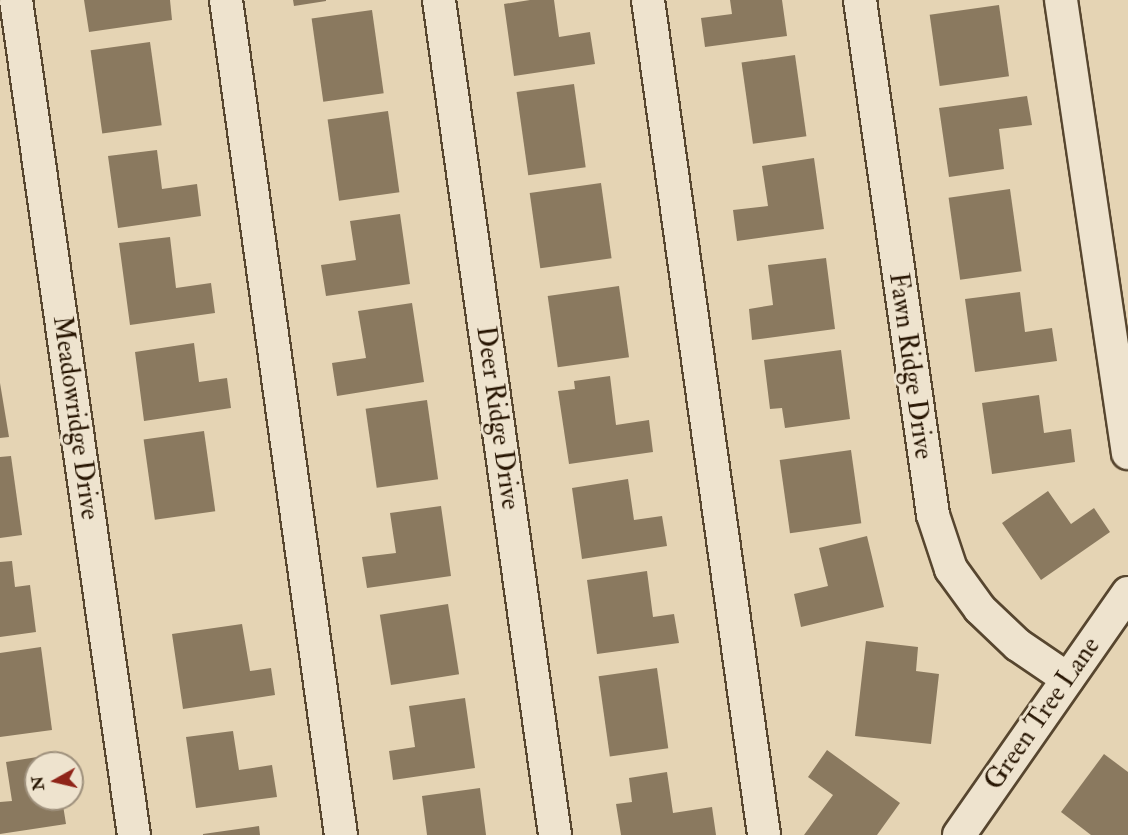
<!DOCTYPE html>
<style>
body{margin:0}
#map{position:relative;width:1128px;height:835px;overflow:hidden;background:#e5d4b4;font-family:"IM FELL Double Pica",serif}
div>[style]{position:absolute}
.building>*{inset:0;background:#8a795f;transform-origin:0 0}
.roads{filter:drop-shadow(2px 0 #57462f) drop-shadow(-2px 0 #57462f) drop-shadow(0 2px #57462f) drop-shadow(0 -2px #57462f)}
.minor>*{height:32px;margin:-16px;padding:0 16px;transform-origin:16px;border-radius:16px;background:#eee3ce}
span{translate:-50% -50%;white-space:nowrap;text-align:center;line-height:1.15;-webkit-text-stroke:6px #eee3ce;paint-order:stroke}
.street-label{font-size:26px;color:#281603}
.north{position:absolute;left:24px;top:751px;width:60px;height:60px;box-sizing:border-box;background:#eee3ce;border:2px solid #9f917d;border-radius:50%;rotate:262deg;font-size:16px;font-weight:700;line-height:24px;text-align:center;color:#281603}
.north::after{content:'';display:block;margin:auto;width:21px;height:27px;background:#8f2418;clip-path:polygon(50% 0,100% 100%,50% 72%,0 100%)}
</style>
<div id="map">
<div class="building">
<div style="clip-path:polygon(84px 0,170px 0,172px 20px,89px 32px)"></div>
<div style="clip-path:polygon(293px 0,326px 0,326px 1px,294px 6px)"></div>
<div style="clip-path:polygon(530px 0,554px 0,559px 37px,590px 32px,595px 64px,514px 76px,504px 4px)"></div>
<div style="clip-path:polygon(730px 0,782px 0,787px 36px,705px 47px,701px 18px,732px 14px)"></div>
<div style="left:999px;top:5px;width:72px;height:70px;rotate:82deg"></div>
<div style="left:372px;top:10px;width:84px;height:61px;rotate:82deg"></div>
<div style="left:150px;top:42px;width:84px;height:60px;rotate:82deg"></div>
<div style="left:795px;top:55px;width:82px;height:54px;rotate:82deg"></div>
<div style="left:574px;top:84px;width:84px;height:58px;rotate:82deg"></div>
<div style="clip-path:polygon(1027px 96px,1032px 125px,999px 129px,1004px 169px,949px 177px,939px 108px)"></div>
<div style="left:388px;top:111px;width:82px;height:61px;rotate:82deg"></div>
<div style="clip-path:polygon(157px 150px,162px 189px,197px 184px,201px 216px,118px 228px,108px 156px)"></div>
<div style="clip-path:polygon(814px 158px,824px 229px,737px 241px,733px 210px,768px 206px,762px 166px)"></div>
<div style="left:601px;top:183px;width:76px;height:72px;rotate:82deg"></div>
<div style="left:1010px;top:189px;width:83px;height:62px;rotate:82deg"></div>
<div style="clip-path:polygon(400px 214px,410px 284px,326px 296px,321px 265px,356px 260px,350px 221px)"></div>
<div style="clip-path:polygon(170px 237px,176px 288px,211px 283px,215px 313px,130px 325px,119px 243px)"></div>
<div style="clip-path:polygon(826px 258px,835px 329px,752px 340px,749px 309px,773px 305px,768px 265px)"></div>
<div style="left:619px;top:286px;width:72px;height:72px;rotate:82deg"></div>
<div style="clip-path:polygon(1020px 292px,1025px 332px,1052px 328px,1057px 361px,975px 372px,965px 299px)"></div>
<div style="clip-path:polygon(412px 303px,424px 382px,337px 396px,332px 363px,366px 358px,358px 311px)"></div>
<div style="clip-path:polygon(194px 343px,199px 382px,227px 378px,231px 408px,144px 421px,135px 352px)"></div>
<div style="clip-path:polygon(841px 350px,850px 419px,785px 428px,782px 408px,770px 409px,764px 360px)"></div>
<div style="clip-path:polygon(610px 376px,616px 425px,649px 420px,653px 452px,569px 464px,558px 391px,575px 389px,574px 381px)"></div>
<div style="clip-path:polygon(0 383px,9px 437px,0 438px)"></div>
<div style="clip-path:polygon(1039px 395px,1044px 433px,1071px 429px,1075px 462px,992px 474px,982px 403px)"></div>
<div style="left:427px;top:400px;width:80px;height:62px;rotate:82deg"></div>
<div style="left:204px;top:431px;width:81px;height:61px;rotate:82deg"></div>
<div style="left:851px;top:450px;width:74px;height:72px;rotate:82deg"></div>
<div style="clip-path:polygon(11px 456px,22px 535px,0 538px,0 457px)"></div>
<div style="clip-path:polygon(628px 479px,634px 520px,662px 516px,667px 546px,582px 559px,572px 488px)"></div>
<div style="clip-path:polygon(1048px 491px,1071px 524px,1094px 508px,1110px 532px,1041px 580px,1002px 523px)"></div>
<div style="clip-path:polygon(441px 506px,451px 576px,367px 588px,362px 557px,396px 553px,390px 513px)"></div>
<div style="clip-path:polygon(867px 536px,884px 607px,801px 627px,794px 594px,828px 586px,819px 548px)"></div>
<div style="clip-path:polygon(12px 561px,15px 587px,30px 585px,36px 632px,0 637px,0 562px)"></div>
<div style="clip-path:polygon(647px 571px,653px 617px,674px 614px,679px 643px,597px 654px,587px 580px)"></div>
<div style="left:448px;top:604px;width:71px;height:69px;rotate:81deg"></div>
<div style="clip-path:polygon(242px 624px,250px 671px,271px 668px,275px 695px,183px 709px,172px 634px)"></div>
<div style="clip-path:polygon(866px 641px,918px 647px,916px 671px,939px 674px,931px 744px,855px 736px)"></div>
<div style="clip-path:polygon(41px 647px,52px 730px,0 737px,0 653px)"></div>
<div style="left:657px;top:668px;width:81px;height:59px;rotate:82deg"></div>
<div style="clip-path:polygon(465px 698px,475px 768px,393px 780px,389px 751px,415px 747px,409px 706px)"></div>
<div style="clip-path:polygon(233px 731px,239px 770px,272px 765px,277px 797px,196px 808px,186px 737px)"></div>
<div style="clip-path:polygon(827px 750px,900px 803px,877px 835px,804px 835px,833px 795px,808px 777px)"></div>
<div style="clip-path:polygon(56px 754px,57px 763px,36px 763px,36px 799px,62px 799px,66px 824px,0 834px,0 802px,12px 801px,6px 762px)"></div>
<div style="clip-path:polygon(1104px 754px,1128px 772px,1128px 835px,1091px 835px,1061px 812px)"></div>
<div style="clip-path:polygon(667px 772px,673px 813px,712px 807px,716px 835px,621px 835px,616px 804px,632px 802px,629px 778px)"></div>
<div style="clip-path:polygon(480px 788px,486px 835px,427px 835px,422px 796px)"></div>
<div style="clip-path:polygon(259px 826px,260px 835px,203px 835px,203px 834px)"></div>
</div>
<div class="roads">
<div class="minor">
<div style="left:16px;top:0;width:843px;rotate:81.96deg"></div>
<div style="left:226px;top:0;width:843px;rotate:82.16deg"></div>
<div style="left:439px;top:0;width:843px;rotate:82.09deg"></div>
<div style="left:648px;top:0;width:843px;rotate:82.09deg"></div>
<div style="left:860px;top:0;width:520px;rotate:81.93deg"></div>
<div style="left:933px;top:515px;width:57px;rotate:71.6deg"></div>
<div style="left:951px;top:569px;width:49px;rotate:54.1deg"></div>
<div style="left:980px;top:609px;width:52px;rotate:43.5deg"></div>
<div style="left:1018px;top:645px;width:60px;rotate:34.2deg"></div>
<div style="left:1061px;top:0;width:458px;rotate:81.6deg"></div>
<div style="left:959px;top:835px;width:295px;rotate:-55.1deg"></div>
</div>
</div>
<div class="street-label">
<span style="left:910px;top:366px;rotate:82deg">Fawn Ridge Drive</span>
<span style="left:75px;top:418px;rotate:82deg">Meadowridge Drive</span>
<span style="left:497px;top:418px;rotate:82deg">Deer Ridge Drive</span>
<span style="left:1043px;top:714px;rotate:-55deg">Green Tree Lane</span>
</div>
<div class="north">N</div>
</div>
